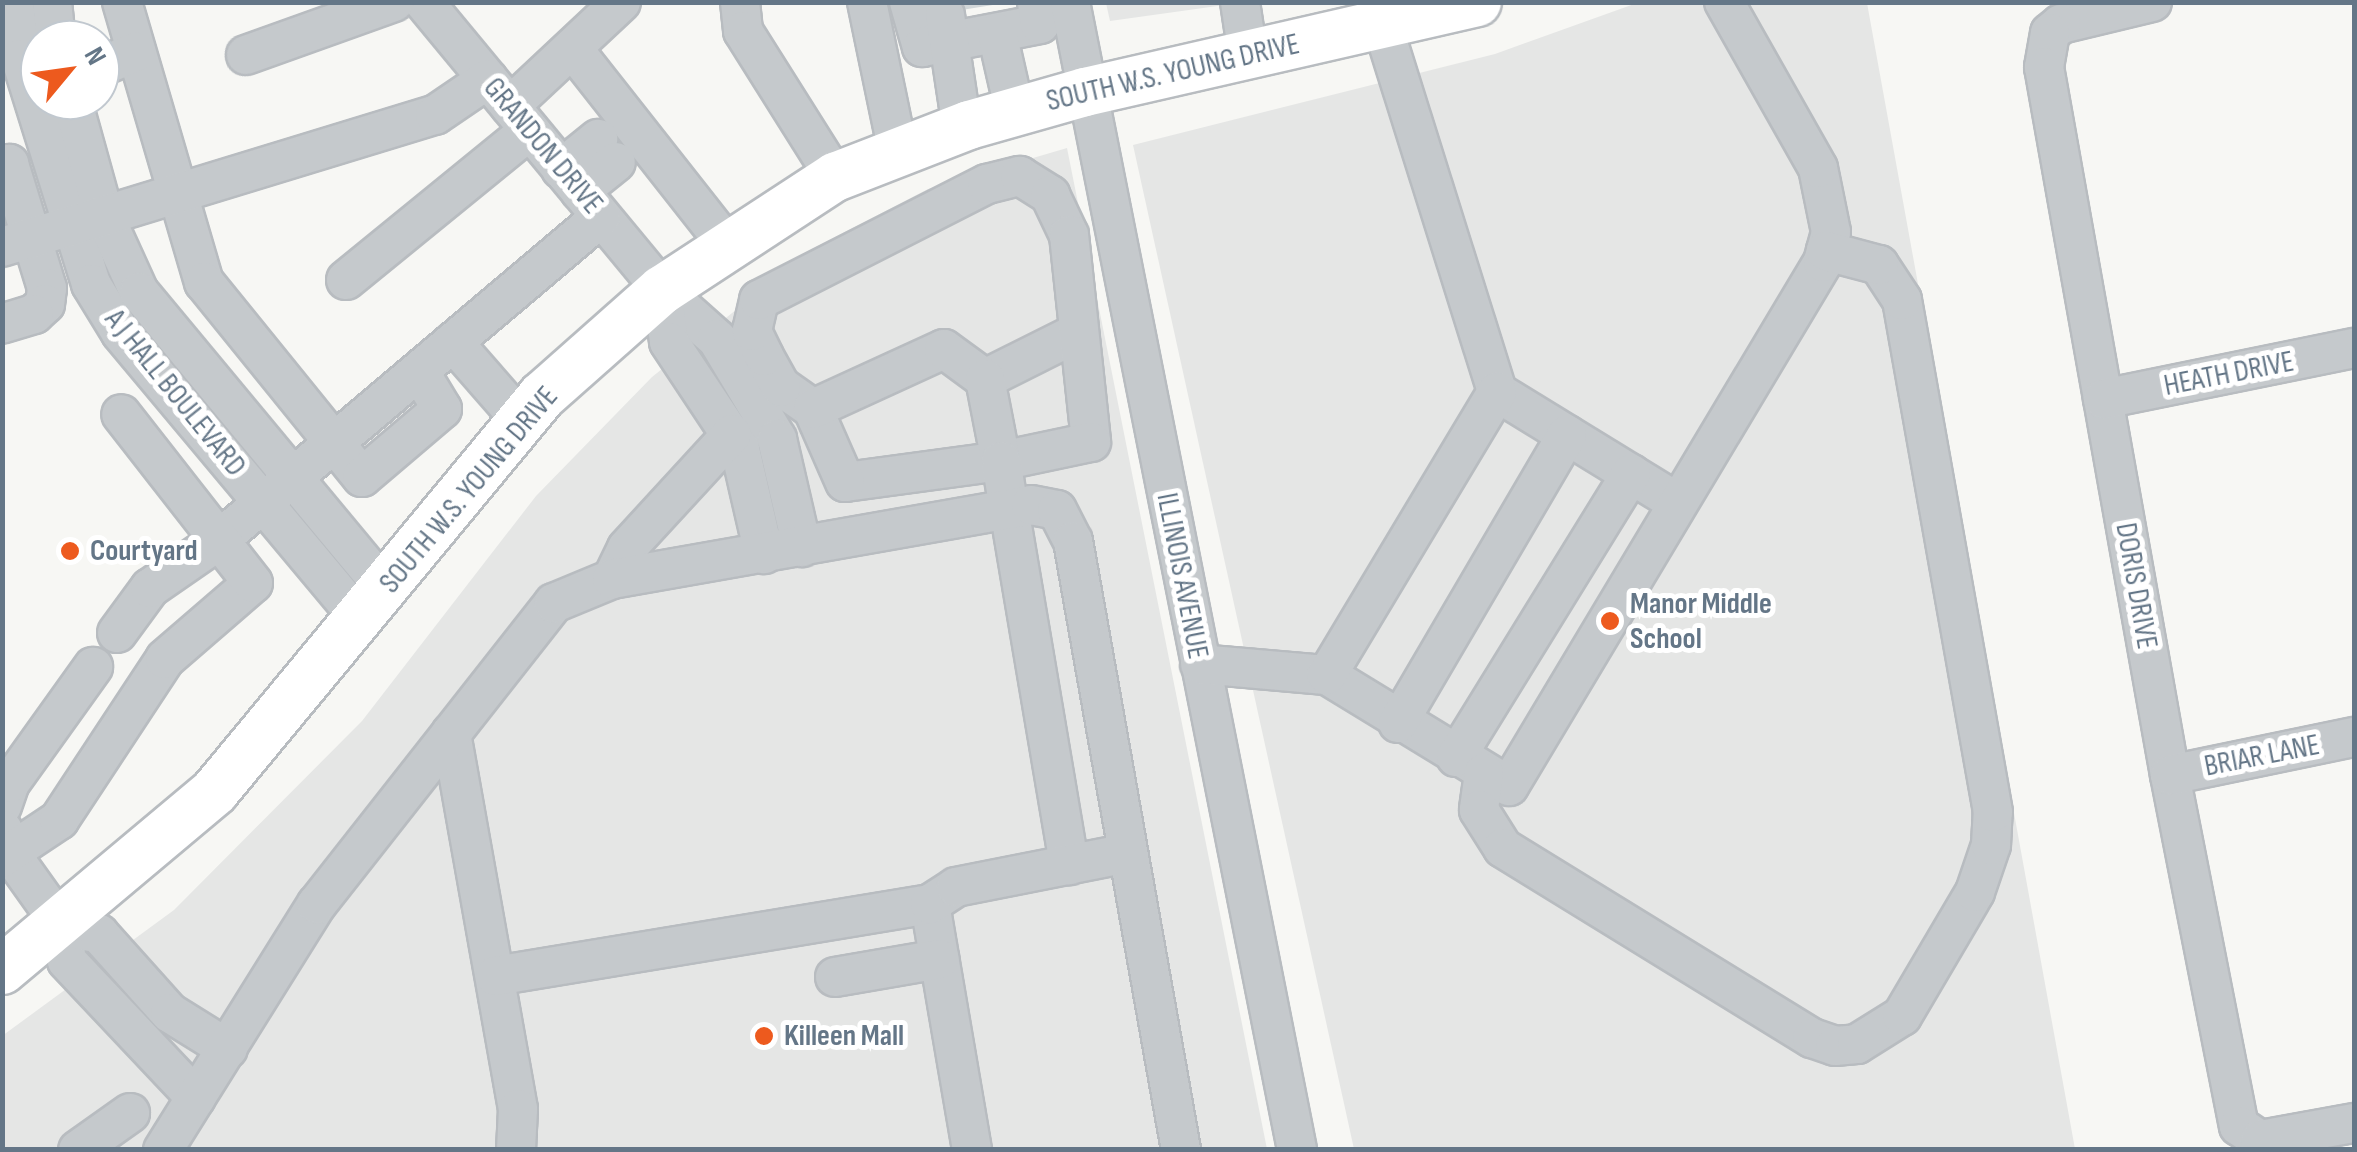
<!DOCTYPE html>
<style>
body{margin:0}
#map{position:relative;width:2357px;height:1152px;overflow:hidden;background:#f7f7f4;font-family:"Sofia Sans Condensed",sans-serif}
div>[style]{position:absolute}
.built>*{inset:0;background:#e5e6e5}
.minor-tunnel>*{height:38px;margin-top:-19px;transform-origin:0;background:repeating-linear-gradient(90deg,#d2d7d9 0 38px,transparent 0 57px)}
.roads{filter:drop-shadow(2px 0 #b8bcc0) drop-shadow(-2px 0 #b8bcc0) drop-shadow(0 2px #b8bcc0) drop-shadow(0 -2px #b8bcc0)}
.minor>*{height:38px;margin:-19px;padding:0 19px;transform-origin:19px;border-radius:19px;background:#c5c9cc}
.major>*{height:48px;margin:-24px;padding:0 24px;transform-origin:24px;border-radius:24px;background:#fff}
.dots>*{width:28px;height:28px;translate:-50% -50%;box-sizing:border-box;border:5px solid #fff;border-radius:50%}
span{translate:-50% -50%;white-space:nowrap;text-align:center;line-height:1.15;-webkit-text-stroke:10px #fff;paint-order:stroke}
.street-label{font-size:30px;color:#647687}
.poi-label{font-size:30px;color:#647687;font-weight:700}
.left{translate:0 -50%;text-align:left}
.frame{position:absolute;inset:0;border:5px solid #647687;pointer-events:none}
.north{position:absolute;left:20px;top:20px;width:100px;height:100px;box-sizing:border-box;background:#fff;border:2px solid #c1c8cf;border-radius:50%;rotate:61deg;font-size:28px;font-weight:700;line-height:40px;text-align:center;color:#647687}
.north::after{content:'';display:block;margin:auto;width:35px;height:45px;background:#ed5a1e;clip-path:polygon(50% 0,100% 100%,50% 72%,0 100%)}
</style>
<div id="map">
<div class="built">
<div style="clip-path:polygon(1106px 3px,1239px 3px,1110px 21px)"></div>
<div style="clip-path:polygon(1637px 3px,1867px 3px,2075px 1149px,1354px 1149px,1133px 145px,1495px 54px)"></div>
<div style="clip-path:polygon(1067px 148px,1267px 1149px,3px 1149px,2px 1036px,174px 910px,362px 721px,536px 496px,652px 377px,812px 249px,928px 189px)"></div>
</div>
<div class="minor-tunnel">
<div style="left:973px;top:2px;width:6px;rotate:81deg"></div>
<div style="left:1006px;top:2px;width:2px;rotate:90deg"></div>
</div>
<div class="roads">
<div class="minor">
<div style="left:14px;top:2px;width:57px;rotate:83deg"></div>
<div style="left:21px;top:59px;width:236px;rotate:72.7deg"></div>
<div style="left:91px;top:284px;width:57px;rotate:58.5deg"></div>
<div style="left:121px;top:333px;width:374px;rotate:50.1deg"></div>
<div style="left:52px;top:2px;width:38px;rotate:84deg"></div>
<div style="left:122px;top:2px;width:292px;rotate:73.7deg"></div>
<div style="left:204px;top:282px;width:251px;rotate:51deg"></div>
<div style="left:362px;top:477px;width:105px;rotate:-40.4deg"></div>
<div style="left:442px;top:409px;width:44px;rotate:-121.2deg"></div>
<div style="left:424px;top:2px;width:374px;rotate:50.4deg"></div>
<div style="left:662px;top:290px;width:74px;rotate:41.7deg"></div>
<div style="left:717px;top:339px;width:117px;rotate:59deg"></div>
<div style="left:777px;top:439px;width:111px;rotate:77deg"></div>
<div style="left:740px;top:2px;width:29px;rotate:84deg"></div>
<div style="left:743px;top:31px;width:173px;rotate:57.8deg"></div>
<div style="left:867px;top:2px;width:153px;rotate:78.3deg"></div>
<div style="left:909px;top:2px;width:47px;rotate:73.9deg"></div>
<div style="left:922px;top:47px;width:120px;rotate:-11deg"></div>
<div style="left:1040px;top:24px;width:22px;rotate:-98deg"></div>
<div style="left:1070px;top:2px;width:1170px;rotate:78.81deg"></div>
<div style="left:1240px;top:2px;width:54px;rotate:81.4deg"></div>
<div style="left:2152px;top:2px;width:94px;rotate:166.4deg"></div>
<div style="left:2061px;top:24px;width:14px;rotate:141deg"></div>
<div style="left:2050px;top:33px;width:35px;rotate:100deg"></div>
<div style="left:2044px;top:67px;width:719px;rotate:79.91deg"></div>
<div style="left:2170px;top:775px;width:358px;rotate:78.9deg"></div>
<div style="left:2239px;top:1126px;width:25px;rotate:34deg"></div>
<div style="left:2260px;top:1140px;width:96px;rotate:-10.3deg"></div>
<div style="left:945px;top:15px;width:114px;rotate:81.4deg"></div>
<div style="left:1382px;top:24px;width:386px;rotate:72.6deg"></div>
<div style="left:1497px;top:392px;width:212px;rotate:31.5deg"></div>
<div style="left:997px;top:33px;width:81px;rotate:77.2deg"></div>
<div style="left:573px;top:49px;width:252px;rotate:51.8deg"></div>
<div style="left:246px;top:55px;width:157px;rotate:-19.7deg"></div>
<div style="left:100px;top:67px;width:39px;rotate:-23deg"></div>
<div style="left:72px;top:100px;width:119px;rotate:74.5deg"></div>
<div style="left:104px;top:215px;width:85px;rotate:65.6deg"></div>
<div style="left:139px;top:292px;width:386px;rotate:50.3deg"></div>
<div style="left:510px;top:106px;width:152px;rotate:-43.1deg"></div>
<div style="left:2px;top:167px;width:8px;rotate:-23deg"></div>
<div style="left:9px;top:164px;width:130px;rotate:73deg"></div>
<div style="left:47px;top:288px;width:16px;rotate:97deg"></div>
<div style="left:45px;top:304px;width:15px;rotate:138deg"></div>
<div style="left:34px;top:314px;width:34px;rotate:163deg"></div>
<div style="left:561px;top:169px;width:48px;rotate:-39deg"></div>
<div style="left:580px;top:191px;width:46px;rotate:-38.9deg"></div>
<div style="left:2px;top:247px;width:453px;rotate:-17deg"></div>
<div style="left:435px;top:115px;width:64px;rotate:-34.2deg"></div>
<div style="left:346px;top:280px;width:237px;rotate:-39.2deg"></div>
<div style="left:662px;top:290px;width:52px;rotate:82.3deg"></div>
<div style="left:669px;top:342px;width:128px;rotate:56.4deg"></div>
<div style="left:740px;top:449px;width:108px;rotate:77.1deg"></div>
<div style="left:453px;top:342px;width:105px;rotate:48.9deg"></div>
<div style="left:985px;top:379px;width:103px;rotate:-26.6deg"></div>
<div style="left:2103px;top:399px;width:256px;rotate:-11.5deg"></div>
<div style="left:813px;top:409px;width:39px;rotate:-145deg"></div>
<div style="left:781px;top:387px;width:35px;rotate:-119deg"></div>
<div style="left:764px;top:356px;width:28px;rotate:-116deg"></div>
<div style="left:752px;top:331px;width:32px;rotate:-77deg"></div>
<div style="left:759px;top:300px;width:256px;rotate:-27deg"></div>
<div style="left:987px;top:184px;width:34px;rotate:-14deg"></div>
<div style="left:1020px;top:176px;width:36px;rotate:32deg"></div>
<div style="left:1050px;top:195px;width:44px;rotate:64.6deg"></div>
<div style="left:1069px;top:235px;width:208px;rotate:83.9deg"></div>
<div style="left:1091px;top:442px;width:92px;rotate:168.1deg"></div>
<div style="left:1001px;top:461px;width:157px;rotate:172.3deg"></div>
<div style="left:845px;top:482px;width:80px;rotate:-113.7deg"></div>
<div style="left:813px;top:409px;width:144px;rotate:-24.6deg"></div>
<div style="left:944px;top:349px;width:51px;rotate:36.2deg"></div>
<div style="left:985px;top:379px;width:84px;rotate:79deg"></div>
<div style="left:1001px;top:461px;width:410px;rotate:80.4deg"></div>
<div style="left:612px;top:579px;width:34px;rotate:-64deg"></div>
<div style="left:627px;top:548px;width:155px;rotate:-47.4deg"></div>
<div style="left:117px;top:633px;width:56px;rotate:-53.7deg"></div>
<div style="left:150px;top:588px;width:84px;rotate:-34.8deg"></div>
<div style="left:219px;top:540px;width:500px;rotate:-40.22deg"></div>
<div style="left:1200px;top:664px;width:127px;rotate:5deg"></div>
<div style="left:1327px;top:675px;width:213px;rotate:31.4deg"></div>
<div style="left:1509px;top:786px;width:611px;rotate:-59.07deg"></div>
<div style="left:1823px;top:262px;width:31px;rotate:-75deg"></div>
<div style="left:1831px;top:232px;width:65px;rotate:-101.5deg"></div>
<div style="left:1818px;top:168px;width:191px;rotate:-119.5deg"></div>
<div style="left:1327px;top:675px;width:330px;rotate:-59deg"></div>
<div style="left:1398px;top:723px;width:334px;rotate:-59.6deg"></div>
<div style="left:451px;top:733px;width:382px;rotate:79.9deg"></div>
<div style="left:518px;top:1109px;width:41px;rotate:92.8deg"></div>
<div style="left:1456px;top:757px;width:333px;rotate:-58.3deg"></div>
<div style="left:1484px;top:773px;width:37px;rotate:98deg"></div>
<div style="left:1479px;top:810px;width:45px;rotate:57.7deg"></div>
<div style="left:1503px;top:848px;width:363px;rotate:31.6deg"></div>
<div style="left:1812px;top:1038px;width:24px;rotate:19deg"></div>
<div style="left:1835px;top:1046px;width:22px;rotate:-5deg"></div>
<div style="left:1857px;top:1044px;width:53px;rotate:-31.9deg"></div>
<div style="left:1902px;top:1016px;width:144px;rotate:-59.5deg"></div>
<div style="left:1975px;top:892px;width:50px;rotate:-71.2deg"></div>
<div style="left:1991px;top:845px;width:33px;rotate:-87deg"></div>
<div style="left:1993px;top:812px;width:520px;rotate:-100.08deg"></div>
<div style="left:1902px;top:300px;width:42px;rotate:-123.3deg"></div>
<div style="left:1879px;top:265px;width:55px;rotate:-165.2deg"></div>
<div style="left:2170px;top:775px;width:188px;rotate:-11.7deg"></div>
<div style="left:2px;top:806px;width:24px;rotate:-71deg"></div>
<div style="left:10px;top:783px;width:143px;rotate:-54.4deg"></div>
<div style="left:3px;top:830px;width:24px;rotate:73deg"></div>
<div style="left:10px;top:853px;width:90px;rotate:54.5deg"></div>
<div style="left:62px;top:926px;width:35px;rotate:82deg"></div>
<div style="left:67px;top:961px;width:188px;rotate:46.7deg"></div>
<div style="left:2px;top:858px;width:69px;rotate:-33.7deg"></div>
<div style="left:59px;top:820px;width:193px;rotate:-56.6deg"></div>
<div style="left:165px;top:659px;width:116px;rotate:-40.8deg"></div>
<div style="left:253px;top:583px;width:214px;rotate:-128deg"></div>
<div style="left:930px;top:904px;width:250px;rotate:80.3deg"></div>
<div style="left:62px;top:926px;width:38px;rotate:12deg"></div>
<div style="left:99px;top:934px;width:106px;rotate:48.1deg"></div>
<div style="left:170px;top:1013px;width:68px;rotate:31.8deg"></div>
<div style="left:495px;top:976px;width:441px;rotate:-9.4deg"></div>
<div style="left:930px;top:904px;width:31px;rotate:-33deg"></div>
<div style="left:956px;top:887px;width:175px;rotate:-11.2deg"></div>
<div style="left:835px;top:977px;width:106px;rotate:-9.8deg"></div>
<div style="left:78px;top:1150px;width:64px;rotate:-35.4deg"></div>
<div style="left:163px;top:1150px;width:290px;rotate:-58deg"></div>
<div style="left:317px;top:904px;width:383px;rotate:-51.8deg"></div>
<div style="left:554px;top:603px;width:63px;rotate:-22.5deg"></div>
<div style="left:612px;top:579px;width:425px;rotate:-10deg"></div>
<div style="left:1031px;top:505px;width:26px;rotate:11deg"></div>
<div style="left:1057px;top:510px;width:35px;rotate:63deg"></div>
<div style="left:1073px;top:541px;width:619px;rotate:79.94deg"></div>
</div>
<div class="major">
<div style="left:2px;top:970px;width:278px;rotate:-40deg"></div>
<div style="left:215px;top:791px;width:513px;rotate:-50.38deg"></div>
<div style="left:542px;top:396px;width:160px;rotate:-41.5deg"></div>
<div style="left:662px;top:290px;width:207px;rotate:-33.2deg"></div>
<div style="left:835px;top:177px;width:144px;rotate:-21.2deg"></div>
<div style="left:969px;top:125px;width:121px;rotate:-15.9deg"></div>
<div style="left:1085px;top:92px;width:402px;rotate:-12.9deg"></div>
</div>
</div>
<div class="dots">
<div style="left:70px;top:551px;background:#ed5a1e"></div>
<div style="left:1610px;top:621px;background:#ed5a1e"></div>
<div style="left:764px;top:1036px;background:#ed5a1e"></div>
</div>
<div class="street-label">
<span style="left:1173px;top:73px;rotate:-13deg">SOUTH W.S. YOUNG DRIVE</span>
<span style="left:543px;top:146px;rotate:50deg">GRANDON DRIVE</span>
<span style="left:2229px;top:374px;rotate:-11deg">HEATH DRIVE</span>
<span style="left:175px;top:393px;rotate:51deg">A J HALL BOULEVARD</span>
<span style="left:469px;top:490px;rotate:-50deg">SOUTH W.S. YOUNG DRIVE</span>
<span style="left:1182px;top:576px;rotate:79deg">ILLINOIS AVENUE</span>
<span style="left:2136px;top:586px;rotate:80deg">DORIS DRIVE</span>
<span style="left:2262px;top:756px;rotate:-11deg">BRIAR LANE</span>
</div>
<div class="poi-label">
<span class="left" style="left:90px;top:551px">Courtyard</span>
<span class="left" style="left:1630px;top:621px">Manor Middle<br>School</span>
<span class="left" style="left:784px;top:1036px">Killeen Mall</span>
</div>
<div class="frame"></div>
<div class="north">N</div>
</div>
